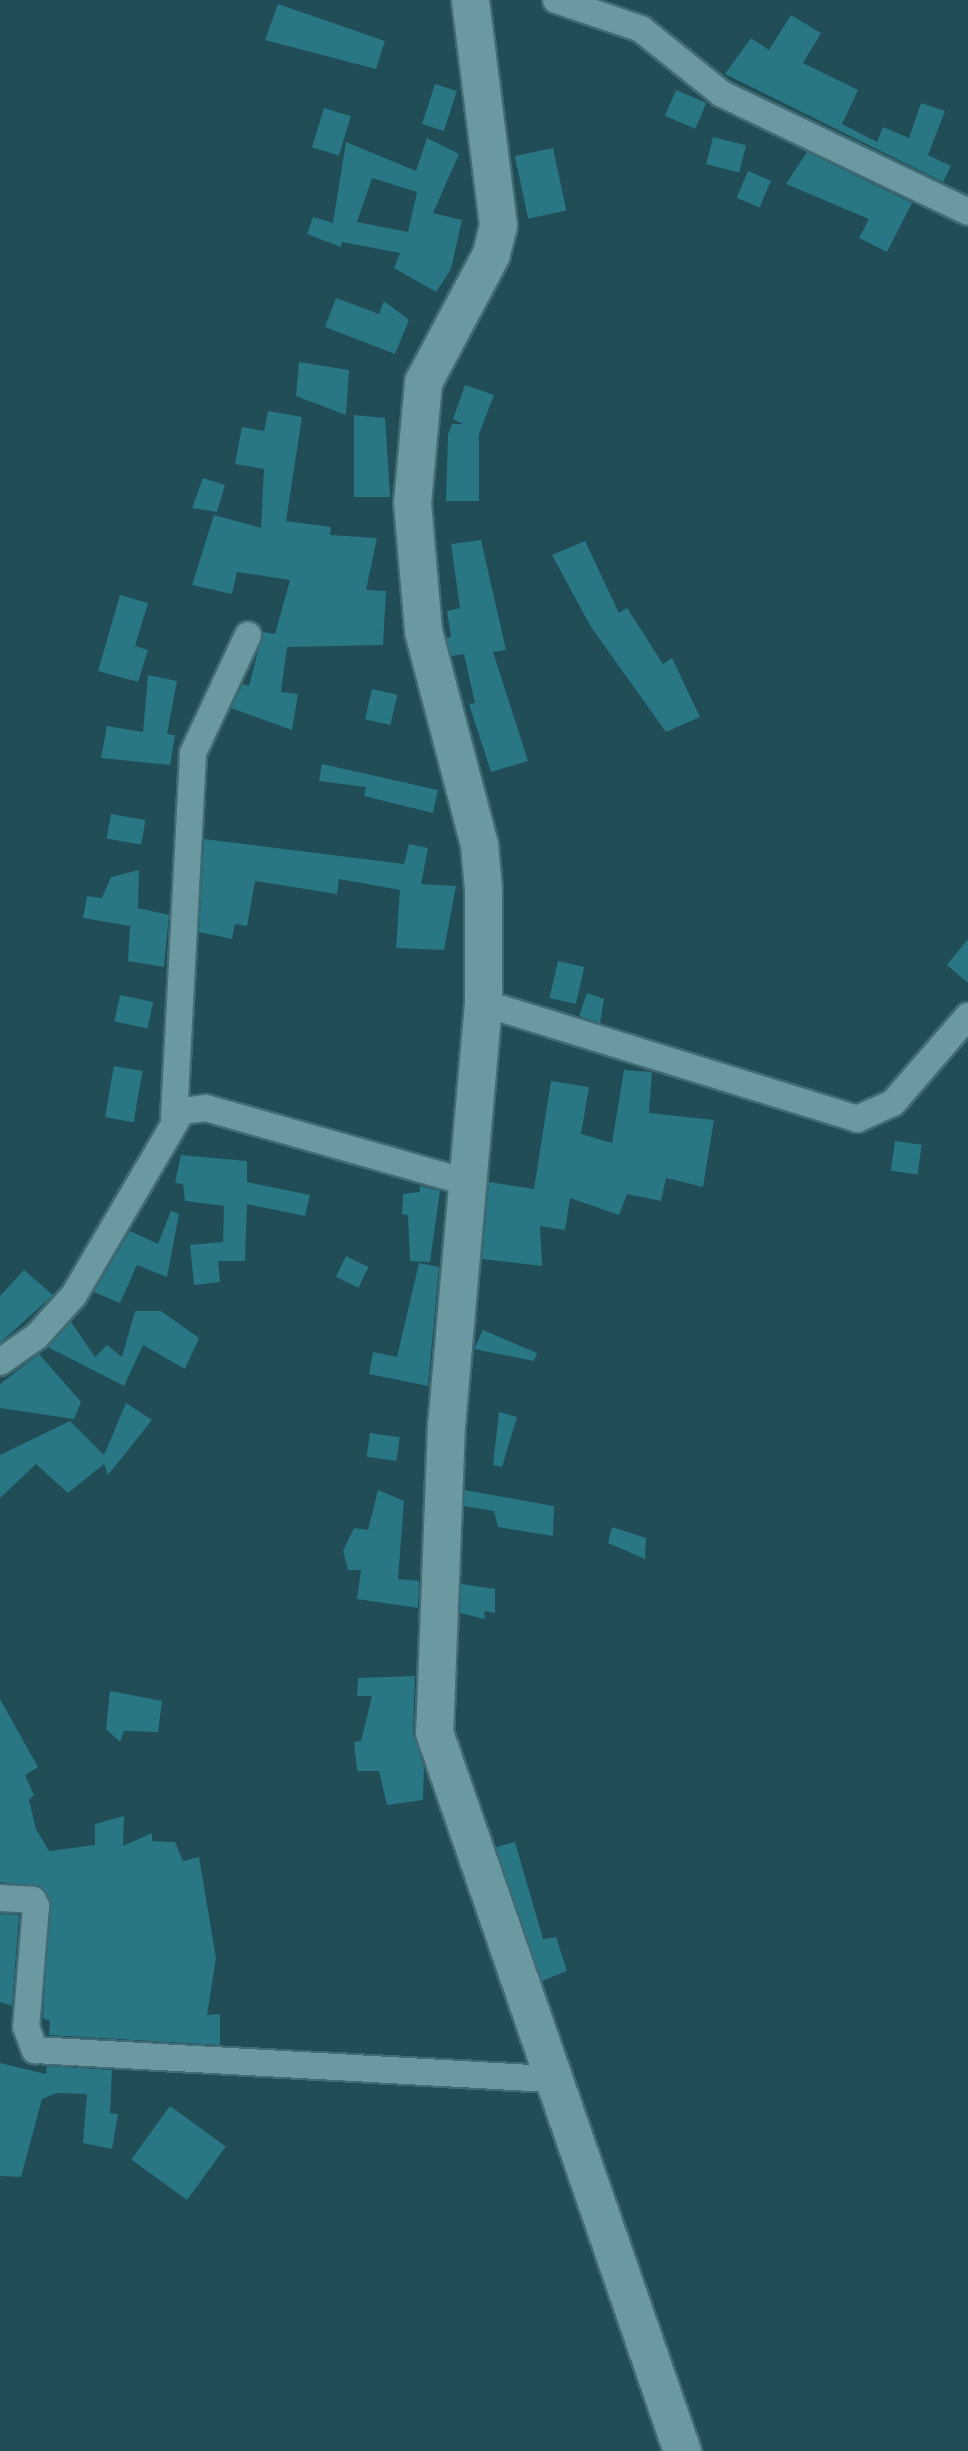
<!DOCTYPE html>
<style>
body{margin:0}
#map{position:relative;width:968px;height:2451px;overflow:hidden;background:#204d56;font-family:"Golos Text",sans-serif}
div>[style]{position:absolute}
.building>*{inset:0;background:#297684;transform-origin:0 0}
.roads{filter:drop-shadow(2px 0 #416b72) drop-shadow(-2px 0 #416b72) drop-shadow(0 2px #416b72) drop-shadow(0 -2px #416b72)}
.street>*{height:26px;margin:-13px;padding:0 13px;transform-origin:13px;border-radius:13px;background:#6b99a2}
.secondary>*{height:37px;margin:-18.5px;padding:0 18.5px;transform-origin:18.5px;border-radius:18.5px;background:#6b99a2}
span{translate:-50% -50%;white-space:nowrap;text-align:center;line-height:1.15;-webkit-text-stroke:7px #204d56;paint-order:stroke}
</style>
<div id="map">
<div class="building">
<div style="clip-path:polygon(278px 4px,385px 41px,376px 69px,265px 40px)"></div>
<div style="clip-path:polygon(791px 15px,821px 33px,803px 63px,858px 90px,842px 124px,877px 142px,883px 127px,909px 138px,921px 103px,945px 111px,928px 155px,951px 166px,943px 182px,725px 74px,751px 38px,769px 50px)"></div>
<div style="left:435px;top:84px;width:23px;height:42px;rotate:18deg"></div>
<div style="left:676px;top:90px;width:33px;height:28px;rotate:23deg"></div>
<div style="left:324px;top:108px;width:28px;height:41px;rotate:17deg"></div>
<div style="left:713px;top:137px;width:34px;height:28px;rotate:14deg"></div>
<div style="clip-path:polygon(evenodd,427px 138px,459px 154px,433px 213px,462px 220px,451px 269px,436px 292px,394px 268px,400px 253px,342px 242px,341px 247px,307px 234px,313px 217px,333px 223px,346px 142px,416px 171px,427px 138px,372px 178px,417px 192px,408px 232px,357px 222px,372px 178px)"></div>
<div style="left:553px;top:148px;width:64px;height:39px;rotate:78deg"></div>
<div style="clip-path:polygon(807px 152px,912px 203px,887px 252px,859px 238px,869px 219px,786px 184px)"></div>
<div style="left:748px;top:171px;width:25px;height:29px;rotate:23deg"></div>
<div style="clip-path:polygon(336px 298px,379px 314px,384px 301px,409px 320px,395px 354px,325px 327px)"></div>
<div style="clip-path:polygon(299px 362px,349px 370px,346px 415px,296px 396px)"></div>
<div style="clip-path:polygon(465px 385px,494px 395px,479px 434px,479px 501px,446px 501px,448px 434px,452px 424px,463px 424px,453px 419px)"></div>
<div style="clip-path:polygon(268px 411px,302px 417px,286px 521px,331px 527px,330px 535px,377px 538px,366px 590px,386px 591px,383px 645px,287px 647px,281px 692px,298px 694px,292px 730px,231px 708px,243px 684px,249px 686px,263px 632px,275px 634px,290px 580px,237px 572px,232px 594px,192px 585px,214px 515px,261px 528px,264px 469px,235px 464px,242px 427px,264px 431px)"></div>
<div style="clip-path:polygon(354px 415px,385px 418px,390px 497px,354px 497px)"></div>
<div style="clip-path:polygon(203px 478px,225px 485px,217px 512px,192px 508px)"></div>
<div style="clip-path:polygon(481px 540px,506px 650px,493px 652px,528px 761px,491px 772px,469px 704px,475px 703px,464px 654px,451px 656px,446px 638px,451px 637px,447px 611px,460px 608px,451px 544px)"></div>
<div style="clip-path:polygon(585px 541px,619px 613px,627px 608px,663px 664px,672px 658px,700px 717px,666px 732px,591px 627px,552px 555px)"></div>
<div style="clip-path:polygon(120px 595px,148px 603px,135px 646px,148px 650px,138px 682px,98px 671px)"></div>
<div style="clip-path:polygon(148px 675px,177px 681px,167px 734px,175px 735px,170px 765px,101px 758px,107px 726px,143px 732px)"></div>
<div style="left:372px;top:689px;width:26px;height:31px;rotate:13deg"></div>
<div style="clip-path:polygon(322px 764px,438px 790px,433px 813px,364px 796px,366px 787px,319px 781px)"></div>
<div style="left:111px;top:814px;width:35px;height:25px;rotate:10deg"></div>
<div style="clip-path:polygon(204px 839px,404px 864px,409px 844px,428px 848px,421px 884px,456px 886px,444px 950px,396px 948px,400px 890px,339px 879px,337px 894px,255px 881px,247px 926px,235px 924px,232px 939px,199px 932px)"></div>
<div style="clip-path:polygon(139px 870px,138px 908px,169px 915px,164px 967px,128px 961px,130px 926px,83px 918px,87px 896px,102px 898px,111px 877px)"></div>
<div style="clip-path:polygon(968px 939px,968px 983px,947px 965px)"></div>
<div style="left:558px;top:961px;width:27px;height:38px;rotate:13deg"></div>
<div style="clip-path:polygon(587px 993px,604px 999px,600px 1023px,579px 1016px)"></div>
<div style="left:120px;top:995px;width:34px;height:27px;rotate:12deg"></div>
<div style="left:114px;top:1066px;width:29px;height:52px;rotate:10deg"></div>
<div style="clip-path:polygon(624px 1070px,652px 1072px,649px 1113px,714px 1120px,703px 1187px,666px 1178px,661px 1201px,627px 1194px,619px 1215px,570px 1198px,565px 1230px,540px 1226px,542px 1266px,482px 1259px,489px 1182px,534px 1189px,551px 1081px,589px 1087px,581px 1134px,612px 1143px)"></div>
<div style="left:895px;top:1141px;width:27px;height:30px;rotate:8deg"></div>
<div style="clip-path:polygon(181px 1155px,247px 1161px,247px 1182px,310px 1195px,305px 1216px,247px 1204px,245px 1261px,218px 1261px,220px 1282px,194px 1285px,190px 1245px,223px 1242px,224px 1206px,185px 1201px,183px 1184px,175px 1183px)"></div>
<div style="clip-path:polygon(420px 1186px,440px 1191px,430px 1262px,410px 1261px,408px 1215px,402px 1214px,403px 1194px,420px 1192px)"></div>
<div style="clip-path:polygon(171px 1211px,179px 1214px,167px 1277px,137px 1265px,120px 1303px,94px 1292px,130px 1231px,158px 1244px)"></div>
<div style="left:346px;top:1256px;width:25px;height:23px;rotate:26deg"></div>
<div style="clip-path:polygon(419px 1263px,439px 1267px,428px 1386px,369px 1374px,373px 1352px,397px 1357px)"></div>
<div style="clip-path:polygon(24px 1270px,53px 1295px,0 1343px,0 1296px)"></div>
<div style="clip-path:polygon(135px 1311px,161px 1311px,199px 1338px,185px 1369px,143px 1345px,124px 1386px,48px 1347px,71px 1322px,95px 1357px,107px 1345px,122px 1357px)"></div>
<div style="clip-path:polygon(483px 1330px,537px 1353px,534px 1361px,474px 1349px)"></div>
<div style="clip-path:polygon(39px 1354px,81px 1402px,74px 1419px,0 1408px,0 1384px)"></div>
<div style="clip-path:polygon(126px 1403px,152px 1420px,108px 1475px,104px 1464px,68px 1493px,36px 1464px,0 1498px,0 1455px,70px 1421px,104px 1455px)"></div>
<div style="clip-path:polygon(499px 1412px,517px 1417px,502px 1467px,493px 1465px)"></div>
<div style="left:370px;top:1433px;width:30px;height:24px;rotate:8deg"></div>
<div style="clip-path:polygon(378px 1490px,404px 1501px,398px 1579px,419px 1581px,418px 1608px,357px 1599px,361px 1570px,348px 1570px,343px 1551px,354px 1528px,368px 1530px)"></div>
<div style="clip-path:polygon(464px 1490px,554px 1506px,553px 1536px,498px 1527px,494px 1511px,464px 1506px)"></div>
<div style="clip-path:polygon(612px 1527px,646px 1538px,645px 1559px,608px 1543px)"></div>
<div style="clip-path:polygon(461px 1584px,495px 1589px,495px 1613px,484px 1611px,485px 1619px,460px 1613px)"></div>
<div style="clip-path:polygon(415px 1676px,413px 1732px,424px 1768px,423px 1800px,387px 1805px,379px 1771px,357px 1771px,354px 1742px,361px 1741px,372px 1696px,357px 1696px,358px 1678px)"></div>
<div style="clip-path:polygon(110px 1691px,162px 1701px,158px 1732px,124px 1731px,120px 1742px,106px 1729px)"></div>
<div style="clip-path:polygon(0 1699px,38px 1767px,25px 1775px,34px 1795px,29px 1800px,36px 1829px,49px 1851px,95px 1845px,95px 1824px,124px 1816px,123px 1846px,152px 1833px,152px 1841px,175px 1842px,183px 1861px,199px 1857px,216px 1958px,207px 2015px,220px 2014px,220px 2045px,49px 2035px,50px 2021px,43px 2018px,50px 1900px,41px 1887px,0 1882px)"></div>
<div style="clip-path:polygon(515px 1842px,543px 1939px,556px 1937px,567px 1971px,542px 1981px,496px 1847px)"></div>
<div style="clip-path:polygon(0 1914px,19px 1915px,12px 2006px,0 2002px)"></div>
<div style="clip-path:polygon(0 2063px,46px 2074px,47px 2066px,112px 2070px,110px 2113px,118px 2114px,112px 2149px,83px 2143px,87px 2094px,57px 2093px,42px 2099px,21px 2177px,0 2176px)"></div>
<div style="left:170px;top:2106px;width:69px;height:66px;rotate:36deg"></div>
</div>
<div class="roads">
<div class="street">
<div style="left:556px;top:0;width:90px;rotate:18.8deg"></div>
<div style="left:641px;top:29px;width:104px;rotate:38.7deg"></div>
<div style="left:722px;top:94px;width:273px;rotate:25.6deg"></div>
<div style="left:483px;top:1003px;width:392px;rotate:17.2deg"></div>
<div style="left:857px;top:1119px;width:39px;rotate:-24deg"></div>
<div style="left:893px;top:1103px;width:115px;rotate:-49.2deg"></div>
<div style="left:174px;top:1117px;width:364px;rotate:-87deg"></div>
<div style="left:193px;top:753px;width:130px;rotate:-65deg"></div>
<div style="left:0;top:1362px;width:45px;rotate:-35.1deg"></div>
<div style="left:37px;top:1336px;width:55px;rotate:-47.9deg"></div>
<div style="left:74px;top:1295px;width:213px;rotate:-59.6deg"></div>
<div style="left:182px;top:1111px;width:24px;rotate:-7deg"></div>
<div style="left:206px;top:1108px;width:273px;rotate:15.9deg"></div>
<div style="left:0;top:1898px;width:33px;rotate:3deg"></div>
<div style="left:33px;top:1900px;width:7px;rotate:63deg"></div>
<div style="left:36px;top:1906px;width:121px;rotate:94.7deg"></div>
<div style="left:26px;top:2027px;width:25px;rotate:69deg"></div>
<div style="left:35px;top:2050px;width:515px;rotate:3.23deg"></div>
</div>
<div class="secondary">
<div style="left:470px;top:0;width:227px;rotate:82.9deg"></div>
<div style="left:498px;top:225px;width:30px;rotate:104deg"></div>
<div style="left:491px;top:254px;width:145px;rotate:118deg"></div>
<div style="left:423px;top:382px;width:121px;rotate:95.2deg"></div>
<div style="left:412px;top:502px;width:129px;rotate:85.1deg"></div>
<div style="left:423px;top:631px;width:220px;rotate:75.3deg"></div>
<div style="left:479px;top:844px;width:45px;rotate:84.9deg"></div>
<div style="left:483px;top:889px;width:114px;rotate:90deg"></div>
<div style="left:483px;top:1003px;width:423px;rotate:95deg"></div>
<div style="left:446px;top:1424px;width:308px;rotate:92.2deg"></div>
<div style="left:434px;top:1732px;width:761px;rotate:70.97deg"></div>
</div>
</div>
</div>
